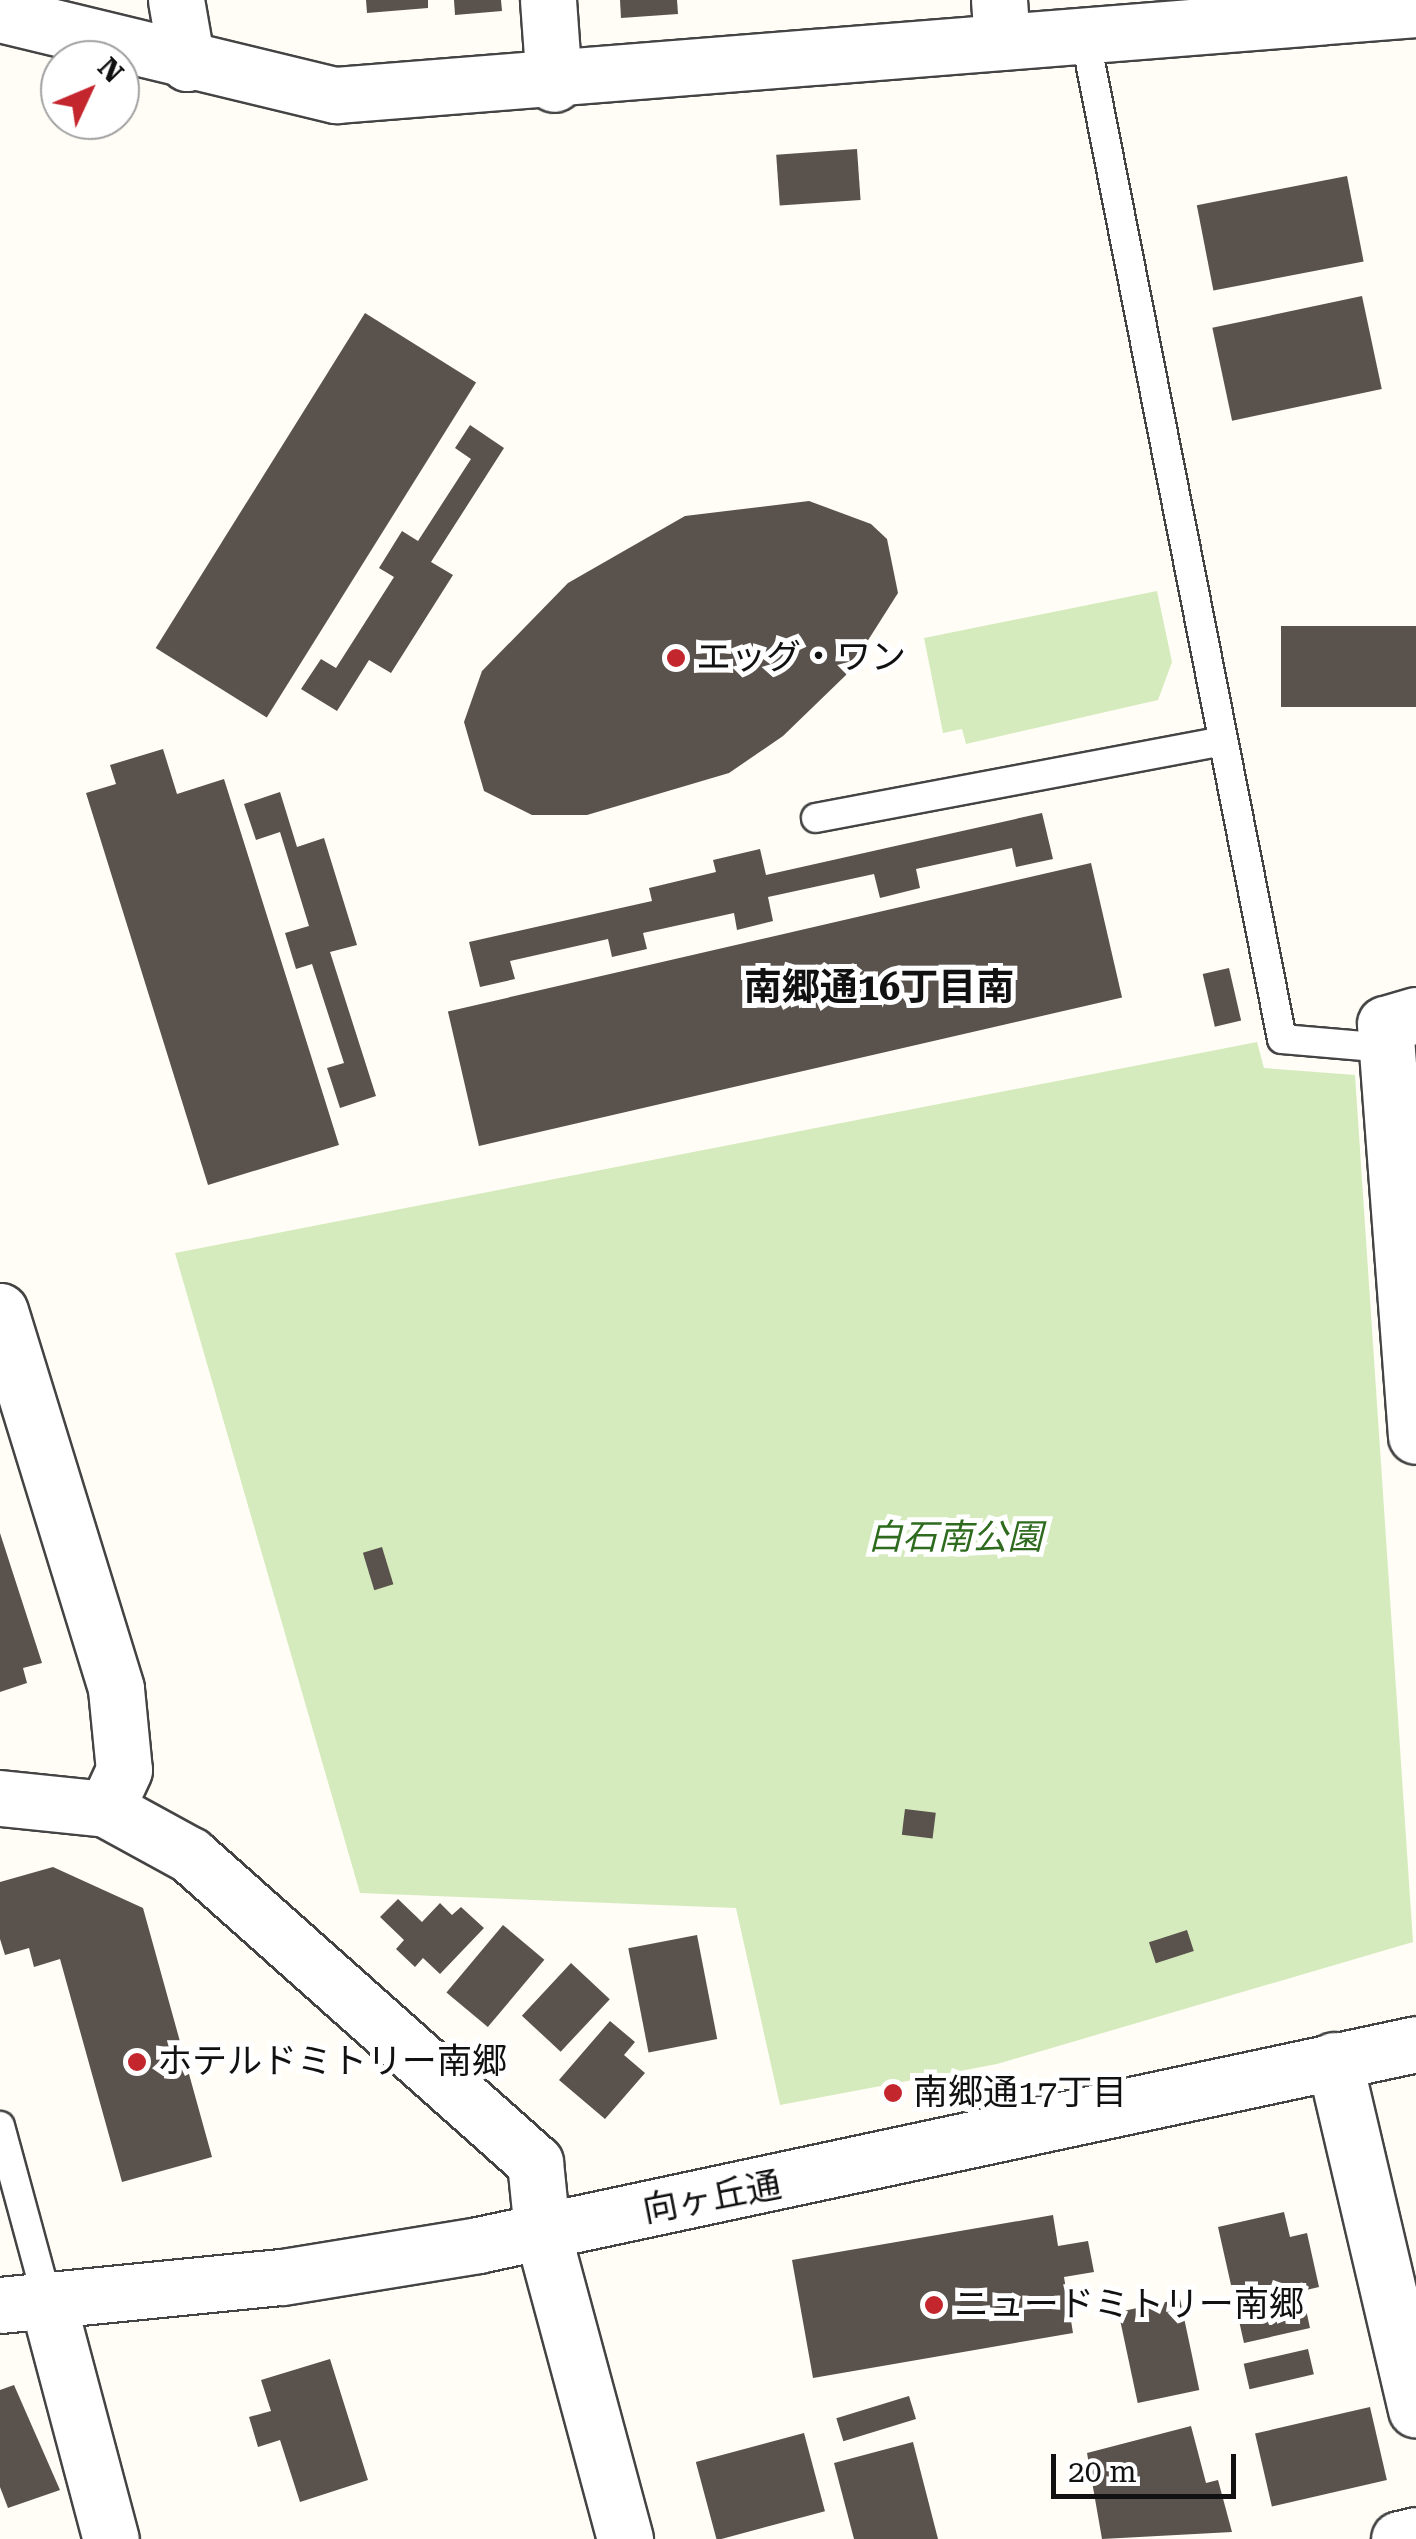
<!DOCTYPE html>
<meta charset="utf-8">
<style>
body{margin:0}
#map{position:relative;width:1416px;height:2539px;overflow:hidden;background:#fffdf5;font-family:"Roboto Serif","Noto Sans JP",serif}
div>[style]{position:absolute}
.green>*{inset:0;background:#d5ebbd}
.building>*{inset:0;background:#5a524d;transform-origin:0 0}
.roads{filter:drop-shadow(2px 0 #444) drop-shadow(-2px 0 #444) drop-shadow(0 2px #444) drop-shadow(0 -2px #444)}
.service>*{height:28px;margin:-14px;padding:0 14px;transform-origin:14px;border-radius:14px;background:#fff}
.minor>*{height:55px;margin:-27.5px;padding:0 27.5px;transform-origin:27.5px;border-radius:27.5px;background:#fff}
.tertiary>*{height:55px;margin:-27.5px;padding:0 27.5px;transform-origin:27.5px;border-radius:27.5px;background:#fff}
.dots>*{width:28px;height:28px;translate:-50% -50%;box-sizing:border-box;border:5px solid #fff;border-radius:50%}
span{translate:-50% -50%;white-space:nowrap;text-align:center;line-height:1.15;-webkit-text-stroke:10px #fff;paint-order:stroke}
.poi-label{font-size:35px;color:#111}
.left{translate:0 -50%;text-align:left}
.park-label{font-size:35px;color:#2f6b1f;font-style:italic}
.street-label{font-size:35px;color:#111}
.neighbourhood-label{font-size:38px;color:#111;font-weight:700}
.north{position:absolute;left:40px;top:40px;width:100px;height:100px;box-sizing:border-box;background:#fff;border:2px solid #a0a0a0;border-radius:50%;rotate:46deg;font-size:28px;font-weight:700;line-height:40px;text-align:center;color:#111}
.north::after{content:'';display:block;margin:auto;width:35px;height:45px;background:#c4262e;clip-path:polygon(50% 0,100% 100%,50% 72%,0 100%)}
.scale{position:absolute;left:1051px;top:2454px;width:185px;height:45px;box-sizing:border-box;border:5px solid #111;border-top:0;padding-left:12px;font-size:30px;line-height:35px;white-space:nowrap;color:#111;-webkit-text-stroke:8px #fff;paint-order:stroke}
</style>
<div id="map">
<div class="green">
<div style="clip-path:polygon(1157px 591px,1172px 662px,1158px 700px,966px 744px,962px 729px,943px 733px,924px 638px)"></div>
<div style="clip-path:polygon(1257px 1042px,1264px 1068px,1355px 1075px,1413px 1942px,997px 2064px,780px 2105px,736px 1908px,360px 1893px,175px 1253px)"></div>
</div>
<div class="building">
<div style="clip-path:polygon(366px 0,428px 0,428px 8px,367px 13px)"></div>
<div style="clip-path:polygon(454px 0,501px 0,502px 11px,455px 15px)"></div>
<div style="clip-path:polygon(620px 0,677px 0,678px 14px,621px 18px)"></div>
<div style="left:857px;top:149px;width:51px;height:81px;rotate:86deg"></div>
<div style="left:1347px;top:176px;width:87px;height:153px;rotate:79deg"></div>
<div style="left:1362px;top:296px;width:95px;height:153px;rotate:78deg"></div>
<div style="left:365px;top:313px;width:131px;height:395px;rotate:32deg"></div>
<div style="clip-path:polygon(470px 425px,504px 448px,431px 562px,453px 575px,391px 673px,369px 660px,337px 711px,301px 689px,321px 659px,336px 668px,394px 577px,379px 568px,402px 531px,418px 541px,471px 459px,455px 448px)"></div>
<div style="clip-path:polygon(809px 501px,871px 524px,887px 539px,898px 593px,846px 675px,783px 736px,729px 773px,587px 815px,532px 815px,484px 791px,464px 722px,482px 671px,568px 583px,685px 516px)"></div>
<div style="left:1416px;top:626px;width:81px;height:135px;rotate:90deg"></div>
<div style="clip-path:polygon(163px 749px,177px 794px,224px 779px,339px 1145px,208px 1185px,86px 793px,116px 784px,110px 765px)"></div>
<div style="clip-path:polygon(280px 792px,297px 847px,324px 838px,357px 945px,330px 952px,376px 1096px,340px 1108px,327px 1068px,344px 1063px,312px 964px,296px 969px,285px 933px,309px 926px,280px 832px,256px 840px,244px 804px)"></div>
<div style="clip-path:polygon(1042px 813px,1053px 859px,1016px 867px,1012px 848px,916px 869px,920px 888px,880px 898px,874px 874px,768px 897px,773px 921px,737px 930px,734px 913px,643px 933px,647px 949px,612px 957px,608px 939px,510px 961px,515px 979px,480px 987px,469px 942px,652px 901px,649px 888px,716px 872px,713px 860px,760px 849px,766px 875px)"></div>
<div style="left:1091px;top:863px;width:138px;height:660px;rotate:77deg"></div>
<div style="left:1229px;top:968px;width:54px;height:27px;rotate:77deg"></div>
<div style="clip-path:polygon(0 1533px,42px 1663px,23px 1668px,27px 1683px,0 1692px)"></div>
<div style="left:382px;top:1547px;width:39px;height:20px;rotate:73deg"></div>
<div style="left:905px;top:1809px;width:31px;height:26px;rotate:7deg"></div>
<div style="clip-path:polygon(53px 1867px,143px 1908px,212px 2157px,122px 2182px,60px 1959px,34px 1967px,29px 1948px,5px 1955px,0 1939px,0 1882px)"></div>
<div style="clip-path:polygon(398px 1899px,422px 1922px,440px 1903px,452px 1915px,461px 1907px,484px 1928px,440px 1974px,423px 1958px,415px 1967px,396px 1949px,404px 1940px,380px 1917px)"></div>
<div style="left:503px;top:1925px;width:54px;height:88px;rotate:40deg"></div>
<div style="left:1187px;top:1930px;width:22px;height:40px;rotate:72deg"></div>
<div style="left:697px;top:1935px;width:106px;height:70px;rotate:79deg"></div>
<div style="left:571px;top:1963px;width:53px;height:72px;rotate:43deg"></div>
<div style="clip-path:polygon(610px 2021px,635px 2042px,624px 2055px,645px 2073px,605px 2119px,559px 2080px)"></div>
<div style="clip-path:polygon(1284px 2212px,1290px 2237px,1307px 2233px,1319px 2287px,1302px 2291px,1310px 2328px,1244px 2343px,1218px 2227px)"></div>
<div style="clip-path:polygon(1053px 2215px,1058px 2246px,1088px 2241px,1094px 2272px,1064px 2277px,1073px 2333px,813px 2378px,792px 2260px)"></div>
<div style="left:1180px;top:2299px;width:93px;height:63px;rotate:78deg"></div>
<div style="left:1308px;top:2349px;width:26px;height:66px;rotate:77deg"></div>
<div style="clip-path:polygon(330px 2359px,368px 2480px,300px 2502px,280px 2440px,258px 2447px,249px 2417px,271px 2411px,261px 2380px)"></div>
<div style="clip-path:polygon(14px 2385px,60px 2490px,8px 2508px,0 2487px,0 2390px)"></div>
<div style="left:909px;top:2396px;width:24px;height:76px;rotate:73deg"></div>
<div style="left:1370px;top:2407px;width:75px;height:118px;rotate:77deg"></div>
<div style="clip-path:polygon(1191px 2426px,1206px 2483px,1218px 2480px,1232px 2532px,1102px 2539px,1087px 2453px)"></div>
<div style="left:804px;top:2433px;width:81px;height:112px;rotate:75deg"></div>
<div style="clip-path:polygon(913px 2442px,938px 2539px,854px 2539px,834px 2463px)"></div>
</div>
<div class="roads">
<div class="service">
<div style="left:1085px;top:36px;width:1022px;rotate:78.89deg"></div>
<div style="left:1282px;top:1039px;width:105px;rotate:4.9deg"></div>
<div style="left:816px;top:818px;width:410px;rotate:-10.7deg"></div>
<div style="left:0;top:2126px;width:183px;rotate:74.8deg"></div>
</div>
<div class="minor">
<div style="left:176px;top:0;width:64px;rotate:80.1deg"></div>
<div style="left:548px;top:0;width:84px;rotate:85.9deg"></div>
<div style="left:999px;top:0;width:42px;rotate:85.9deg"></div>
<div style="left:1416px;top:1015px;width:32px;rotate:164deg"></div>
<div style="left:1385px;top:1024px;width:413px;rotate:85.7deg"></div>
<div style="left:0;top:1311px;width:395px;rotate:72.9deg"></div>
<div style="left:116px;top:1689px;width:81px;rotate:84.4deg"></div>
<div style="left:124px;top:1770px;width:43px;rotate:114.8deg"></div>
<div style="left:0;top:1798px;width:107px;rotate:5.9deg"></div>
<div style="left:106px;top:1809px;width:96px;rotate:28.7deg"></div>
<div style="left:190px;top:1855px;width:462px;rotate:41.7deg"></div>
<div style="left:535px;top:2162px;width:69px;rotate:84.2deg"></div>
<div style="left:542px;top:2231px;width:319px;rotate:74.9deg"></div>
<div style="left:1334px;top:2060px;width:359px;rotate:76.8deg"></div>
<div style="left:48px;top:2303px;width:244px;rotate:75.1deg"></div>
<div style="left:1399px;top:2539px;width:17px;rotate:-13deg"></div>
</div>
<div class="tertiary">
<div style="left:0;top:14px;width:346px;rotate:13.6deg"></div>
<div style="left:336px;top:95px;width:1083px;rotate:-4.55deg"></div>
<div style="left:0;top:2305px;width:284px;rotate:-5.7deg"></div>
<div style="left:283px;top:2277px;width:198px;rotate:-9.3deg"></div>
<div style="left:478px;top:2245px;width:959px;rotate:-12.09deg"></div>
</div>
</div>
<div class="dots">
<div style="left:676px;top:658px;background:#c4262e"></div>
<div style="left:137px;top:2062px;background:#c4262e"></div>
<div style="left:893px;top:2093px;background:#c4262e"></div>
<div style="left:934px;top:2305px;background:#c4262e"></div>
</div>
<div class="poi-label">
<span class="left" style="left:696px;top:658px">エッグ・ワン</span>
<span class="left" style="left:157px;top:2062px">ホテルドミトリー南郷</span>
<span class="left" style="left:913px;top:2093px">南郷通17丁目</span>
<span class="left" style="left:954px;top:2305px">ニュードミトリー南郷</span>
</div>
<div class="park-label">
<span style="left:955px;top:1538px">白石南公園</span>
</div>
<div class="street-label">
<span style="left:712px;top:2198px;rotate:-11deg">向ヶ丘通</span>
</div>
<div class="neighbourhood-label">
<span style="left:879px;top:988px">南郷通16丁目南</span>
</div>
<div class="north">N</div>
<div class="scale">20 m</div>
</div>
